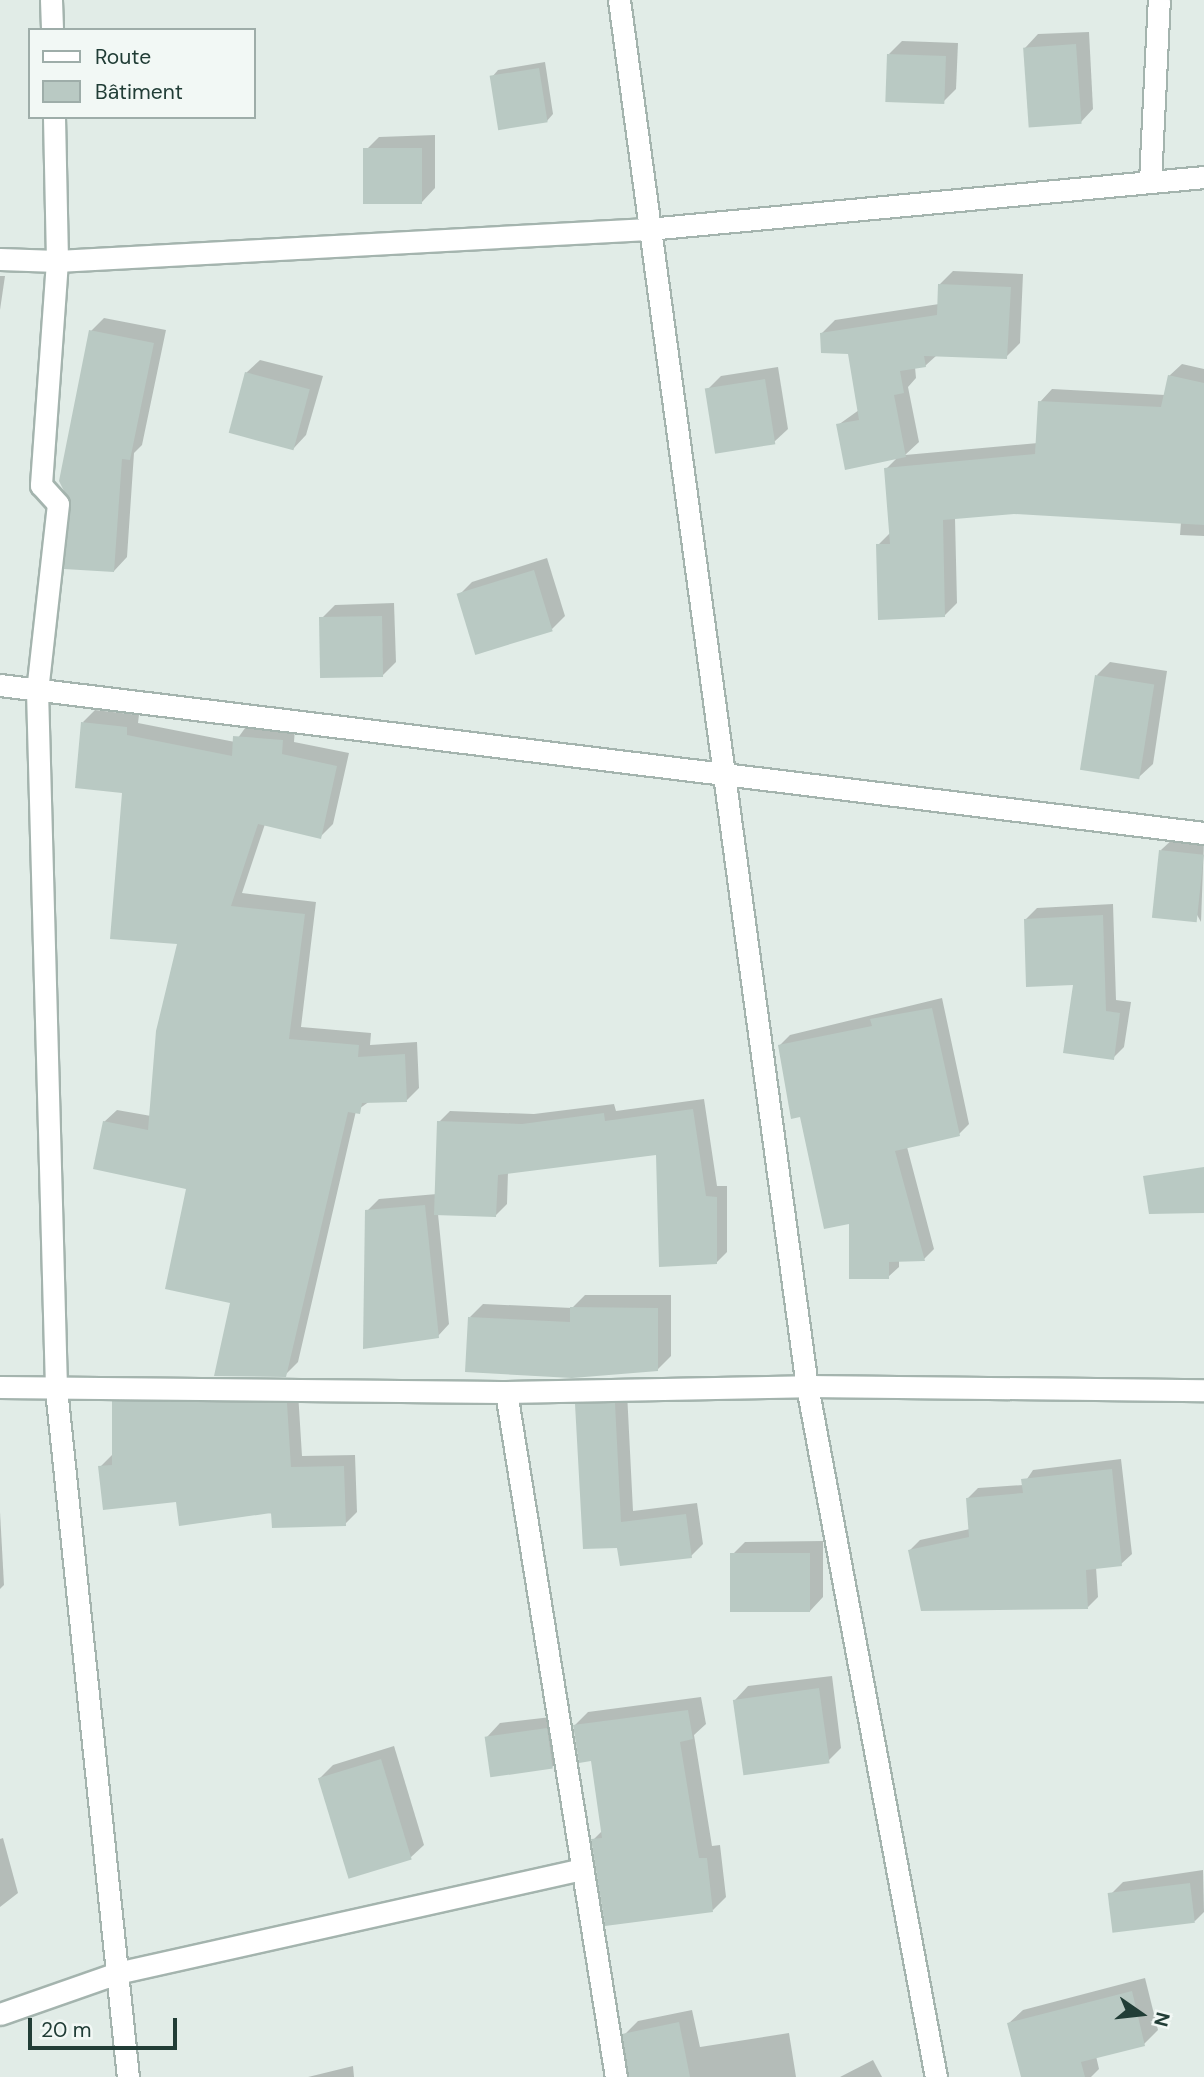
<!DOCTYPE html>
<meta charset="utf-8">
<style>
body{margin:0}
#map{position:relative;width:1204px;height:2077px;overflow:hidden;background:#e1ece7;font-family:"DM Sans",sans-serif}
div>[style]{position:absolute}
.shadow>*{inset:0;background:#0003}
.building>*{inset:0;background:#b9c9c3;transform-origin:0 0}
.roads{filter:drop-shadow(2px 0 #a4b4ae) drop-shadow(-2px 0 #a4b4ae) drop-shadow(0 2px #a4b4ae) drop-shadow(0 -2px #a4b4ae)}
.minor>*{height:21px;margin:-10.5px;padding:0 10.5px;transform-origin:10.5px;border-radius:10.5px;background:#fff}
span{translate:-50% -50%;white-space:nowrap;text-align:center;line-height:1.15;-webkit-text-stroke:5px #f2f8f5;paint-order:stroke}
.legend{position:absolute;left:28px;top:28px;width:228px;height:91px;box-sizing:border-box;background:#f2f8f5;border:2px solid #9eada9;margin:0;padding:9px 12px;list-style:none;font-size:21px;color:#213d36}
.legend li{display:flex;align-items:center;gap:14px;height:35px}
.legend b{width:35px;border:2px solid #9eada9}
.north{position:absolute;left:1106px;top:1979px;width:70px;height:70px;-webkit-text-stroke:5px #f2f8f5;paint-order:stroke;rotate:104deg;font-size:19px;font-weight:700;line-height:28px;text-align:center;color:#213d36}
.north::after{content:'';display:block;margin:auto;width:24px;height:32px;background:#213d36;clip-path:polygon(50% 0,100% 100%,50% 72%,0 100%)}
.scale{position:absolute;left:28px;top:2018px;width:149px;height:32px;box-sizing:border-box;border:4px solid #213d36;border-top:0;padding-left:9px;font-size:21px;line-height:24px;white-space:nowrap;color:#213d36;-webkit-text-stroke:5px #f2f8f5;paint-order:stroke}
</style>
<div id="map">
<div class="shadow">
<div style="clip-path:polygon(1089px 32px,1093px 109px,1080px 123px,1025px 48px,1038px 34px)"></div>
<div style="clip-path:polygon(902px 41px,958px 43px,956px 89px,943px 102px,889px 54px)"></div>
<div style="clip-path:polygon(545px 62px,553px 114px,547px 121px,492px 77px,498px 70px)"></div>
<div style="clip-path:polygon(435px 135px,435px 188px,422px 202px,365px 151px,379px 137px)"></div>
<div style="clip-path:polygon(953px 271px,1023px 274px,1020px 343px,1006px 357px,937px 355px,925px 366px,915px 367px,916px 378px,908px 387px,919px 442px,905px 455px,1038px 443px,1040px 402px,1052px 389px,1165px 395px,1169px 376px,1182px 364px,1204px 369px,1204px 536px,1180px 535px,1181px 522px,1014px 512px,955px 518px,957px 603px,944px 616px,878px 545px,891px 532px,886px 469px,898px 457px,838px 425px,859px 410px,850px 352px,821px 334px,835px 320px,939px 304px,939px 285px)"></div>
<div style="clip-path:polygon(0 276px,5px 276px,0 310px)"></div>
<div style="clip-path:polygon(104px 318px,166px 330px,142px 445px,134px 453px,127px 557px,114px 571px,91px 331px)"></div>
<div style="clip-path:polygon(260px 360px,323px 376px,306px 435px,293px 449px,246px 373px)"></div>
<div style="clip-path:polygon(778px 367px,788px 429px,774px 442px,707px 390px,721px 376px)"></div>
<div style="clip-path:polygon(547px 558px,565px 616px,552px 629px,459px 595px,472px 582px)"></div>
<div style="clip-path:polygon(394px 603px,396px 662px,383px 675px,321px 619px,335px 605px)"></div>
<div style="clip-path:polygon(1110px 662px,1167px 671px,1153px 764px,1139px 777px,1097px 675px)"></div>
<div style="clip-path:polygon(95px 710px,139px 715px,138px 723px,235px 742px,248px 724px,295px 728px,294px 742px,349px 753px,333px 824px,320px 837px,265px 824px,242px 893px,316px 902px,301px 1027px,371px 1033px,370px 1045px,417px 1042px,419px 1088px,407px 1100px,370px 1101px,356px 1111px,298px 1362px,285px 1375px,232px 1302px,188px 1187px,104px 1122px,117px 1110px,151px 1116px,179px 943px,124px 791px,83px 722px)"></div>
<div style="clip-path:polygon(1175px 837px,1204px 840px,1201px 922px,1161px 850px)"></div>
<div style="clip-path:polygon(1113px 904px,1116px 1000px,1131px 1002px,1124px 1047px,1113px 1058px,1075px 984px,1026px 919px,1037px 908px)"></div>
<div style="clip-path:polygon(942px 998px,969px 1124px,959px 1134px,907px 1147px,934px 1249px,924px 1259px,899px 1260px,899px 1267px,888px 1277px,851px 1222px,801px 1115px,779px 1046px,790px 1035px)"></div>
<div style="clip-path:polygon(704px 1099px,717px 1186px,727px 1186px,727px 1252px,716px 1263px,658px 1153px,508px 1172px,507px 1204px,496px 1215px,438px 1214px,449px 1324px,438px 1336px,367px 1211px,379px 1199px,437px 1194px,439px 1122px,450px 1111px,534px 1114px,614px 1104px,616px 1111px)"></div>
<div style="clip-path:polygon(585px 1295px,671px 1295px,671px 1356px,658px 1369px,572px 1376px,470px 1317px,483px 1304px,572px 1308px)"></div>
<div style="clip-path:polygon(125px 1390px,298px 1392px,302px 1456px,355px 1455px,357px 1512px,345px 1524px,178px 1500px,100px 1467px,112px 1455px,113px 1402px)"></div>
<div style="clip-path:polygon(589px 1392px,627px 1392px,633px 1511px,697px 1503px,703px 1544px,691px 1556px,622px 1564px,577px 1404px)"></div>
<div style="clip-path:polygon(1121px 1459px,1132px 1554px,1121px 1564px,1096px 1567px,1098px 1597px,1088px 1607px,910px 1550px,920px 1540px,970px 1529px,967px 1499px,978px 1488px,1023px 1485px,1033px 1470px)"></div>
<div style="clip-path:polygon(0 1512px,4px 1585px,0 1589px)"></div>
<div style="clip-path:polygon(823px 1541px,823px 1597px,810px 1611px,732px 1555px,745px 1542px)"></div>
<div style="clip-path:polygon(832px 1676px,841px 1748px,828px 1761px,735px 1700px,748px 1686px)"></div>
<div style="clip-path:polygon(701px 1697px,706px 1724px,694px 1735px,712px 1846px,720px 1845px,726px 1897px,713px 1910px,593px 1840px,602px 1831px,592px 1758px,575px 1725px,588px 1712px)"></div>
<div style="clip-path:polygon(560px 1716px,566px 1754px,552px 1767px,487px 1737px,500px 1723px)"></div>
<div style="clip-path:polygon(394px 1746px,424px 1845px,410px 1858px,320px 1778px,333px 1765px)"></div>
<div style="clip-path:polygon(3px 1838px,18px 1893px,0 1907px,0 1839px)"></div>
<div style="clip-path:polygon(1203px 1870px,1204px 1912px,1195px 1921px,1110px 1895px,1123px 1882px)"></div>
<div style="clip-path:polygon(1145px 1978px,1158px 2030px,1144px 2044px,1096px 2056px,1099px 2069px,1091px 2077px,1023px 2077px,1009px 2023px,1023px 2010px)"></div>
<div style="clip-path:polygon(692px 2010px,700px 2047px,789px 2033px,796px 2077px,628px 2077px,624px 2035px,638px 2021px)"></div>
<div style="clip-path:polygon(873px 2060px,882px 2077px,840px 2077px)"></div>
<div style="clip-path:polygon(353px 2066px,354px 2077px,308px 2077px)"></div>
</div>
<div class="building">
<div style="left:1076px;top:44px;width:80px;height:53px;rotate:86deg"></div>
<div style="left:887px;top:54px;width:59px;height:48px;rotate:2deg"></div>
<div style="left:539px;top:68px;width:55px;height:50px;rotate:81deg"></div>
<div style="left:422px;top:148px;width:56px;height:59px;rotate:90deg"></div>
<div style="clip-path:polygon(938px 284px,1011px 287px,1007px 359px,924px 356px,926px 367px,900px 371px,904px 393px,894px 395px,906px 457px,845px 470px,836px 424px,859px 420px,848px 354px,821px 353px,820px 333px,937px 315px)"></div>
<div style="clip-path:polygon(89px 330px,154px 343px,130px 460px,122px 459px,114px 572px,64px 569px,71px 505px,59px 481px)"></div>
<div style="left:245px;top:372px;width:67px;height:63px;rotate:15deg"></div>
<div style="clip-path:polygon(1168px 375px,1204px 383px,1204px 525px,1014px 514px,943px 520px,945px 617px,878px 620px,876px 544px,890px 544px,884px 468px,1035px 454px,1038px 401px,1161px 407px)"></div>
<div style="left:765px;top:379px;width:66px;height:61px;rotate:81deg"></div>
<div style="left:534px;top:570px;width:64px;height:81px;rotate:73deg"></div>
<div style="left:382px;top:616px;width:61px;height:63px;rotate:89deg"></div>
<div style="left:1095px;top:675px;width:60px;height:96px;rotate:9deg"></div>
<div style="clip-path:polygon(81px 722px,127px 727px,127px 735px,232px 756px,233px 736px,283px 740px,282px 754px,337px 766px,321px 839px,258px 824px,231px 906px,305px 914px,289px 1039px,359px 1045px,358px 1057px,405px 1054px,407px 1102px,362px 1103px,360px 1114px,348px 1112px,286px 1377px,214px 1376px,230px 1303px,165px 1289px,186px 1189px,93px 1169px,103px 1121px,148px 1130px,156px 1031px,177px 944px,110px 939px,122px 793px,75px 788px)"></div>
<div style="left:1159px;top:850px;width:45px;height:68px;rotate:6deg"></div>
<div style="clip-path:polygon(1103px 915px,1106px 1011px,1120px 1013px,1114px 1060px,1063px 1053px,1073px 985px,1026px 987px,1024px 919px)"></div>
<div style="clip-path:polygon(932px 1008px,960px 1136px,895px 1151px,925px 1261px,889px 1262px,889px 1279px,849px 1279px,849px 1224px,824px 1229px,800px 1117px,791px 1119px,778px 1045px,872px 1026px,870px 1019px)"></div>
<div style="clip-path:polygon(693px 1109px,706px 1196px,717px 1197px,717px 1264px,659px 1267px,656px 1155px,498px 1175px,496px 1217px,434px 1215px,437px 1121px,522px 1124px,604px 1113px,605px 1121px)"></div>
<div style="clip-path:polygon(1204px 1167px,1204px 1213px,1149px 1214px,1143px 1176px)"></div>
<div style="clip-path:polygon(425px 1205px,439px 1338px,363px 1349px,365px 1210px)"></div>
<div style="clip-path:polygon(570px 1307px,658px 1308px,658px 1371px,572px 1378px,465px 1372px,468px 1317px,570px 1322px)"></div>
<div style="clip-path:polygon(112px 1401px,287px 1403px,291px 1467px,344px 1466px,346px 1526px,272px 1528px,271px 1513px,179px 1526px,176px 1502px,103px 1510px,98px 1466px,112px 1465px)"></div>
<div style="clip-path:polygon(615px 1403px,621px 1522px,686px 1514px,692px 1558px,620px 1566px,617px 1548px,583px 1549px,575px 1404px)"></div>
<div style="clip-path:polygon(1112px 1469px,1122px 1566px,1086px 1570px,1088px 1609px,921px 1611px,908px 1550px,969px 1537px,966px 1498px,1023px 1493px,1021px 1479px)"></div>
<div style="left:810px;top:1553px;width:59px;height:80px;rotate:90deg"></div>
<div style="left:819px;top:1688px;width:76px;height:87px;rotate:82deg"></div>
<div style="clip-path:polygon(688px 1710px,693px 1739px,680px 1742px,699px 1858px,707px 1858px,713px 1912px,605px 1926px,591px 1839px,602px 1838px,591px 1761px,579px 1763px,573px 1725px)"></div>
<div style="left:547px;top:1728px;width:41px;height:63px;rotate:82deg"></div>
<div style="left:381px;top:1759px;width:105px;height:66px;rotate:73deg"></div>
<div style="left:1190px;top:1883px;width:40px;height:83px;rotate:83deg"></div>
<div style="clip-path:polygon(1132px 1991px,1145px 2046px,1081px 2062px,1085px 2077px,1021px 2077px,1007px 2023px)"></div>
<div style="clip-path:polygon(679px 2022px,690px 2077px,629px 2077px,622px 2034px)"></div>
</div>
<div class="roads">
<div class="minor">
<div style="left:51px;top:0;width:30px;rotate:88deg"></div>
<div style="left:619px;top:0;width:1399px;rotate:82.28deg"></div>
<div style="left:807px;top:1386px;width:703px;rotate:79.43deg"></div>
<div style="left:54px;top:117px;width:144px;rotate:88.8deg"></div>
<div style="left:57px;top:261px;width:225px;rotate:94.1deg"></div>
<div style="left:41px;top:485px;width:25px;rotate:48deg"></div>
<div style="left:58px;top:504px;width:187px;rotate:96.4deg"></div>
<div style="left:37px;top:690px;width:699px;rotate:88.44deg"></div>
<div style="left:56px;top:1389px;width:692px;rotate:84.03deg"></div>
<div style="left:1150px;top:181px;width:181px;rotate:-87.2deg"></div>
<div style="left:0;top:259px;width:57px;rotate:2deg"></div>
<div style="left:57px;top:261px;width:592px;rotate:-3.1deg"></div>
<div style="left:648px;top:229px;width:558px;rotate:-5.34deg"></div>
<div style="left:0;top:685px;width:1213px;rotate:7.01deg"></div>
<div style="left:0;top:1387px;width:506px;rotate:0.57deg"></div>
<div style="left:506px;top:1392px;width:301px;rotate:-1.1deg"></div>
<div style="left:807px;top:1386px;width:397px;rotate:0.6deg"></div>
<div style="left:506px;top:1392px;width:694px;rotate:80.88deg"></div>
<div style="left:0;top:2014px;width:124px;rotate:-19.3deg"></div>
<div style="left:117px;top:1973px;width:476px;rotate:-12.6deg"></div>
</div>
</div>
<ul class="legend">
<li><b style="height:9px;background:#fff"></b>Route</li>
<li><b style="height:19px;background:#b9c9c3"></b>Bâtiment</li>
</ul>
<div class="north">N</div>
<div class="scale">20 m</div>
</div>
